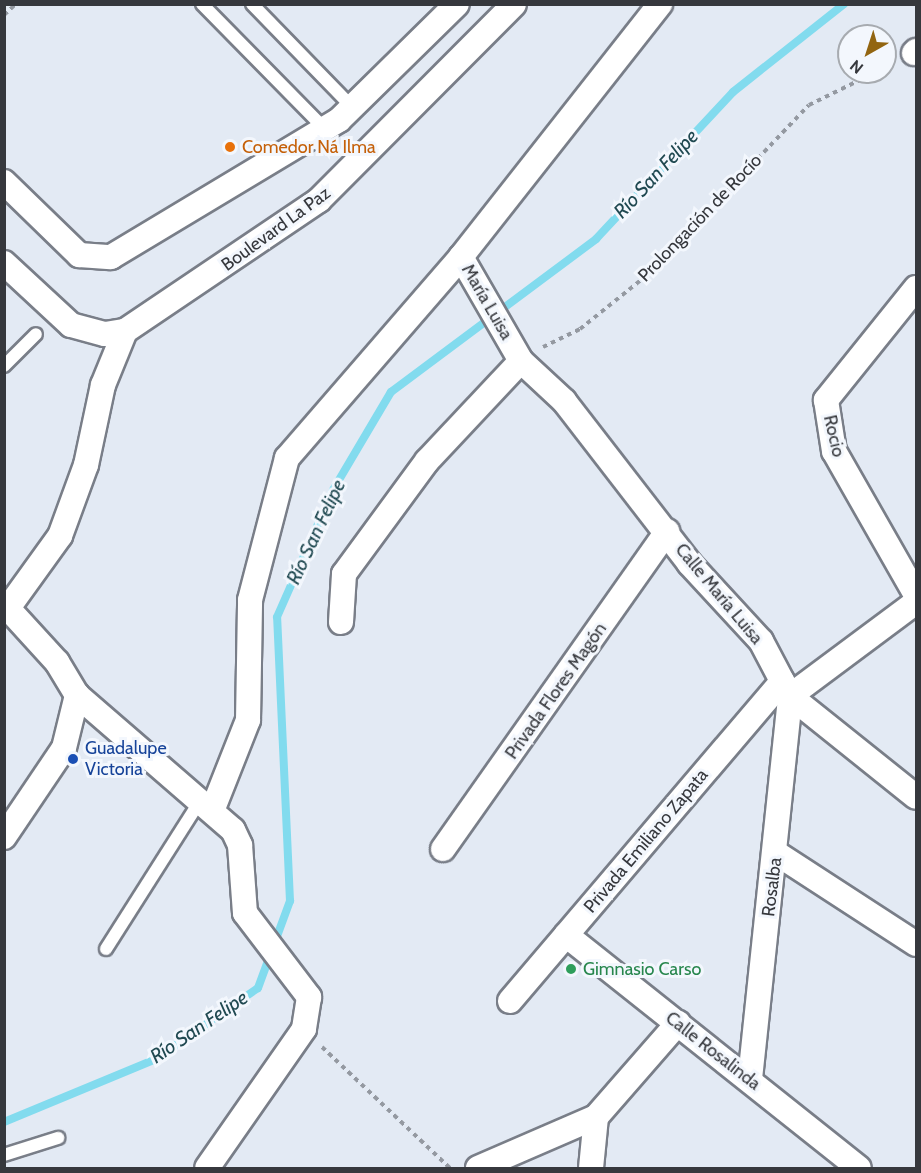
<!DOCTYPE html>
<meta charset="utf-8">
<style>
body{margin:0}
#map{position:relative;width:921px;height:1173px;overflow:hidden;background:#e3eaf4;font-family:Cabin,sans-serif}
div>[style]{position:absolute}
.stream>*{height:8px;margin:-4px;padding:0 4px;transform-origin:4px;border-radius:4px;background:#82dbee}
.path>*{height:4px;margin-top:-2px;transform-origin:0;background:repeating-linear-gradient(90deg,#9499a1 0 4.5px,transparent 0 9px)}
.roads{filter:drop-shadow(2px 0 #797e88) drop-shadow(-2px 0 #797e88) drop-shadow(0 2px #797e88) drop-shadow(0 -2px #797e88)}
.lane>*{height:12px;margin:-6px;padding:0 6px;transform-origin:6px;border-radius:6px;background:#fff}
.street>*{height:24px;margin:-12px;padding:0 12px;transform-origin:12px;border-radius:12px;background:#fff}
.dots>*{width:16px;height:16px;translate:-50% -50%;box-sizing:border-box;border:3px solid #f3f7fd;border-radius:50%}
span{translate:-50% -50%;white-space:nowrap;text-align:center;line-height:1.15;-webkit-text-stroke:6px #f3f7fd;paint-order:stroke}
.food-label{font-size:18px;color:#c56008}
.left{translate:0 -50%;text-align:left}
.street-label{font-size:18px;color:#36383d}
.transit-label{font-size:18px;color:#164399}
.leisure-label{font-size:18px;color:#27864d}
.water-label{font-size:20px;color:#204951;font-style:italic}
.frame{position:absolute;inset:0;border:6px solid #36383d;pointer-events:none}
.north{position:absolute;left:837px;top:24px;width:60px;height:60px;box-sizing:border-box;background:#f3f7fd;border:2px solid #a7abb0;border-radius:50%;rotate:219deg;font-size:16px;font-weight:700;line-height:24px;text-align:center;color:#36383d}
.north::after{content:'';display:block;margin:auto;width:21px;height:27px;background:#926511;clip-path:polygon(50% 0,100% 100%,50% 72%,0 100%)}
</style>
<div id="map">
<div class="stream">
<div style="left:4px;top:1122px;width:162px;rotate:-22.5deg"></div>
<div style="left:154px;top:1060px;width:126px;rotate:-34.7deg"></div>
<div style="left:258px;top:988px;width:93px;rotate:-69.8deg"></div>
<div style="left:290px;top:901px;width:284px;rotate:-92.6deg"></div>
<div style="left:277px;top:617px;width:139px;rotate:-66.2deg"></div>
<div style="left:333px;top:490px;width:114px;rotate:-59.4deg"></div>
<div style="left:391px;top:392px;width:256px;rotate:-36.7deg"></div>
<div style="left:596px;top:239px;width:201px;rotate:-47deg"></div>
<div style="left:733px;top:92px;width:142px;rotate:-38.4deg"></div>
</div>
<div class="path">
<div style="left:4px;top:15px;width:16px;rotate:-43deg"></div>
<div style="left:543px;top:347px;width:41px;rotate:-25.9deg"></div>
<div style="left:580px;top:329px;width:85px;rotate:-38.8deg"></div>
<div style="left:646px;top:276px;width:236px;rotate:-46.4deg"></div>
<div style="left:809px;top:105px;width:75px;rotate:-26.2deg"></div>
<div style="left:322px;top:1047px;width:176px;rotate:43.4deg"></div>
</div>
<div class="roads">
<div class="lane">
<div style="left:202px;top:4px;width:175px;rotate:45.5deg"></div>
<div style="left:252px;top:4px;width:145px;rotate:45.8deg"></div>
<div style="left:4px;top:366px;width:45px;rotate:-45deg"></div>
<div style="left:106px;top:949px;width:175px;rotate:-57.6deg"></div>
<div style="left:4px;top:1155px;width:57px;rotate:-17.5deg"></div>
</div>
<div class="street">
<div style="left:914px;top:53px;width:3px;rotate:-45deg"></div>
<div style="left:4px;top:182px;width:105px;rotate:44.2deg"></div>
<div style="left:79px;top:255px;width:32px;rotate:4deg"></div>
<div style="left:111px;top:257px;width:266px;rotate:-31deg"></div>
<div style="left:339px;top:120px;width:165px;rotate:-44.5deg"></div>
<div style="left:461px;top:257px;width:120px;rotate:60deg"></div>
<div style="left:521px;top:361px;width:59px;rotate:42.9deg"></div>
<div style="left:564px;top:401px;width:205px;rotate:52.3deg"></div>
<div style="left:689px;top:563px;width:106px;rotate:47.3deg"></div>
<div style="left:761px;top:641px;width:62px;rotate:62.2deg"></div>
<div style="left:790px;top:696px;width:161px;rotate:38.7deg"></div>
<div style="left:4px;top:263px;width:91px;rotate:42.8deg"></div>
<div style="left:71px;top:325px;width:35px;rotate:15deg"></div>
<div style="left:105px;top:334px;width:20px;rotate:-9deg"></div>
<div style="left:125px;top:331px;width:234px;rotate:-34deg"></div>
<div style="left:319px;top:200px;width:276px;rotate:-45.1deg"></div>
<div style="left:916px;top:288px;width:144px;rotate:128.8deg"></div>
<div style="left:826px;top:400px;width:52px;rotate:81.1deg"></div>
<div style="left:834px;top:451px;width:166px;rotate:60.3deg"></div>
<div style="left:4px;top:604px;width:79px;rotate:47.6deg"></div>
<div style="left:57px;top:662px;width:39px;rotate:59deg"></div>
<div style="left:77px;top:695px;width:206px;rotate:40.9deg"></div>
<div style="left:233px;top:830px;width:17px;rotate:65deg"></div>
<div style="left:240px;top:845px;width:68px;rotate:85.8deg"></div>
<div style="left:245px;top:913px;width:106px;rotate:52.7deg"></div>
<div style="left:309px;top:997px;width:32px;rotate:99deg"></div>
<div style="left:304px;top:1029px;width:169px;rotate:124.9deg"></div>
<div style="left:8px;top:608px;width:89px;rotate:-54.2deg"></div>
<div style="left:60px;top:536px;width:76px;rotate:-69.9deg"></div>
<div style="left:86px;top:465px;width:82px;rotate:-78deg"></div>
<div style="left:103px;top:385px;width:58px;rotate:-67.8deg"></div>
<div style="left:341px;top:622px;width:48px;rotate:-86.4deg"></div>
<div style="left:344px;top:574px;width:140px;rotate:-53.7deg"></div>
<div style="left:427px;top:461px;width:137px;rotate:-46.8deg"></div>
<div style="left:212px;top:811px;width:98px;rotate:-68.4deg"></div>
<div style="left:248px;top:720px;width:120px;rotate:-89deg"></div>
<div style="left:250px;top:600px;width:147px;rotate:-75.4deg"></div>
<div style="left:287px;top:458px;width:266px;rotate:-49.1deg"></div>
<div style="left:461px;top:257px;width:322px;rotate:-51.8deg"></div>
<div style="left:4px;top:837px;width:107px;rotate:-56deg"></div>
<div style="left:64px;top:748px;width:55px;rotate:-76.2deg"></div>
<div style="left:443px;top:849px;width:389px;rotate:-54.8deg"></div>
<div style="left:776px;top:853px;width:167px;rotate:33deg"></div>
<div style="left:566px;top:935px;width:374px;rotate:38.5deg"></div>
<div style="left:510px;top:1001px;width:420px;rotate:-49.6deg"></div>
<div style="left:750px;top:1079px;width:385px;rotate:-84deg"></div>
<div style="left:790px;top:696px;width:157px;rotate:-36.7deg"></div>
<div style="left:478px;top:1168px;width:129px;rotate:-23.4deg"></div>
<div style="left:596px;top:1117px;width:125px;rotate:-48.9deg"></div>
<div style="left:591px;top:1168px;width:51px;rotate:-84.4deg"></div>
</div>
</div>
<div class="dots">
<div style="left:230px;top:147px;background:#e8710a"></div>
<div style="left:73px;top:759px;background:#1a4fb4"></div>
<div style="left:571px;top:969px;background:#2e9e5b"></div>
</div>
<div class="food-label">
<span class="left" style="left:242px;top:147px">Comedor Ná Ilma</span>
</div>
<div class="street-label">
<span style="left:700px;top:218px;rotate:-46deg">Prolongación de Rocío</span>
<span style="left:276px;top:229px;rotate:-36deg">Boulevard La Paz</span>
<span style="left:487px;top:302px;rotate:60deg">María Luisa</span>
<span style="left:834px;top:436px;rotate:77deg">Rocio</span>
<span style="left:719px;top:594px;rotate:50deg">Calle María Luisa</span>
<span style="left:556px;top:691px;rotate:-55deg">Privada Flores Magón</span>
<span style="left:646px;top:841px;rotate:-50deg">Privada Emiliano Zapata</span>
<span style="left:772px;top:887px;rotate:-83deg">Rosalba</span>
<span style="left:713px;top:1051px;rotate:38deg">Calle Rosalinda</span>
</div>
<div class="transit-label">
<span class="left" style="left:85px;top:759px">Guadalupe<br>Victoria</span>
</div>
<div class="leisure-label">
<span class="left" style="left:583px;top:969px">Gimnasio Carso</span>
</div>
<div class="water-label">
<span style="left:656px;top:174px;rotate:-47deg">Río San Felipe</span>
<span style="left:316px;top:532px;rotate:-65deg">Río San Felipe</span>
<span style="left:199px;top:1027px;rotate:-34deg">Río San Felipe</span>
</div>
<div class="frame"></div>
<div class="north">N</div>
</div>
